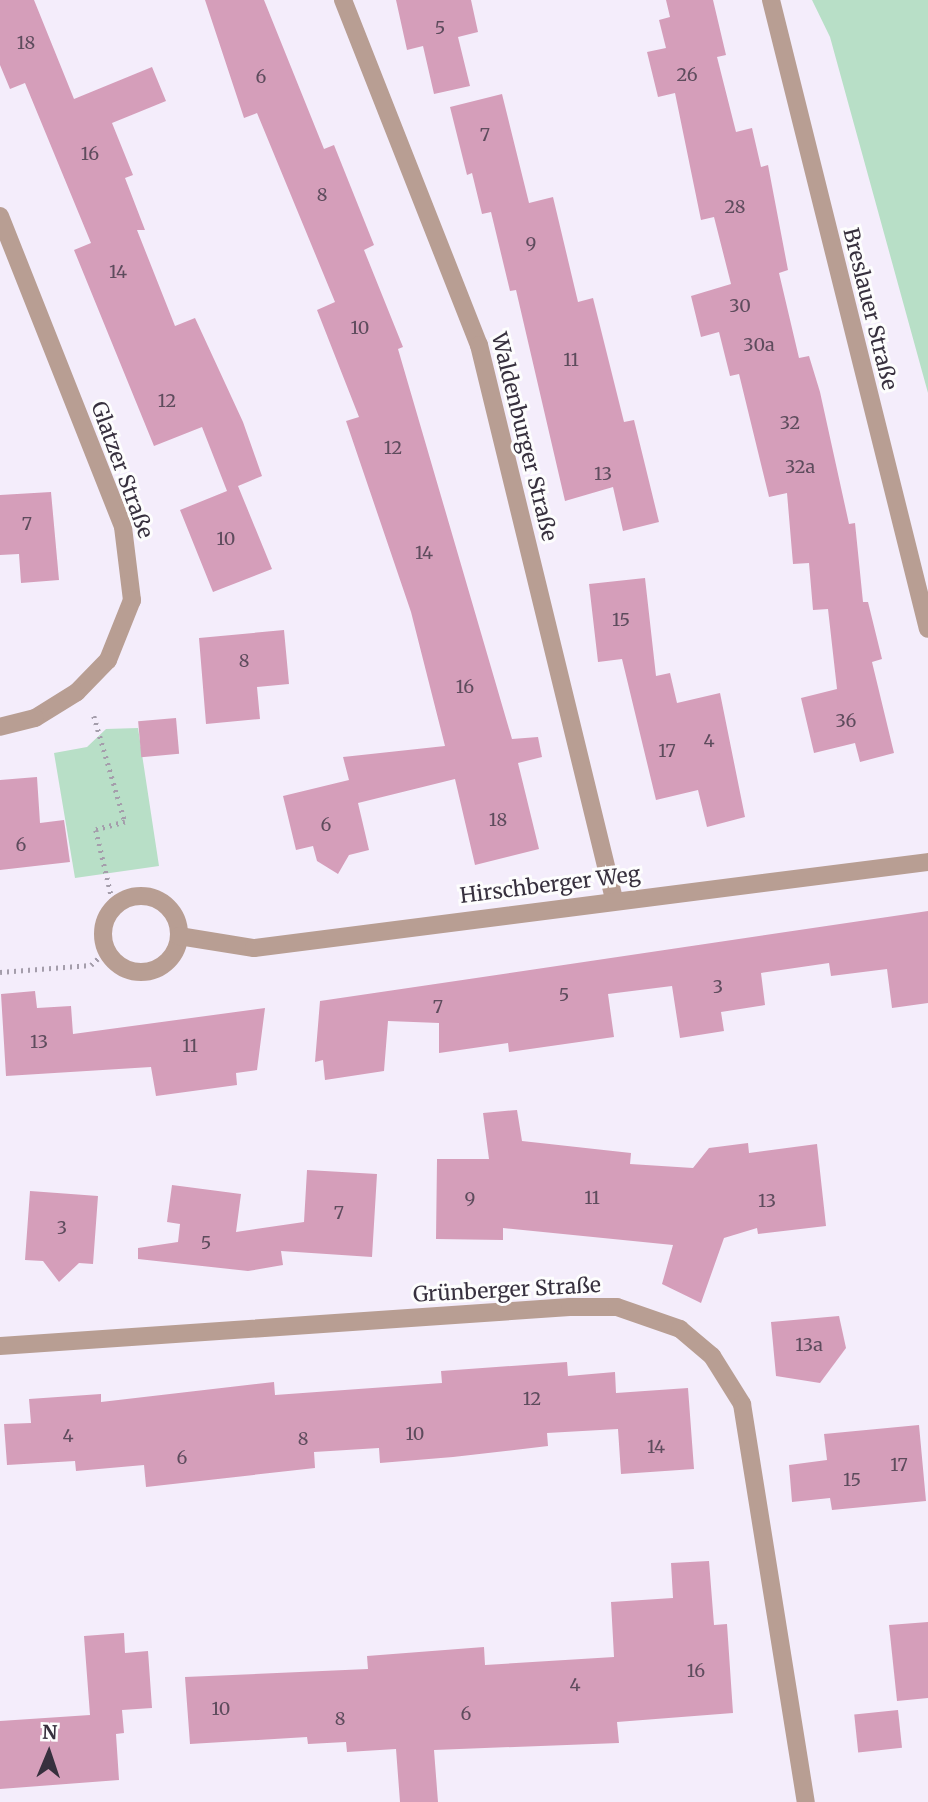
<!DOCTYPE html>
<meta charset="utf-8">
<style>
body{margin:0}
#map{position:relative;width:928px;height:1802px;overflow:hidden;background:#f4edfb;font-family:Merriweather,serif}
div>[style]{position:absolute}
.green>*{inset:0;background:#b8dfc7}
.building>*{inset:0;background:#d59eba;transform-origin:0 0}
.path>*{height:4.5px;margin-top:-2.25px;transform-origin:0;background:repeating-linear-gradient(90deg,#a49dab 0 2px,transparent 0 7px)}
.minor>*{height:18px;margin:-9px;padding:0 9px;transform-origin:9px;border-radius:9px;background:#b89e93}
.minor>.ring{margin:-9px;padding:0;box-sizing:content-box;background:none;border:18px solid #b89e93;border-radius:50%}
span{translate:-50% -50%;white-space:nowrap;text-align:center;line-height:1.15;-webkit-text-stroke:6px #fdfdfd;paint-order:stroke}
.number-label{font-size:18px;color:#5e4c5d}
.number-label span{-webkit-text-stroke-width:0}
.street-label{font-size:21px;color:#37303e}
.north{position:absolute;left:14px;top:1718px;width:70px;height:70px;-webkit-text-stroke:5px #fdfdfd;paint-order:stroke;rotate:2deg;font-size:19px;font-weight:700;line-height:28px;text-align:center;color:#37303e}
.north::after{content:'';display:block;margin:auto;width:24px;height:32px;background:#37303e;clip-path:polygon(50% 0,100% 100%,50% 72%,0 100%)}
</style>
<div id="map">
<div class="green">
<div style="clip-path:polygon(812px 0,928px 0,928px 393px,830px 37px)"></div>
<div style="clip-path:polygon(138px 728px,159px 866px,75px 878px,54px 753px,87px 747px,106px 729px)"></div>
</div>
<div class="building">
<div style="clip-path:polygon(0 0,34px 0,74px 99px,152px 67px,166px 101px,112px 123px,133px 175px,125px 178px,145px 230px,137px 230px,175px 326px,195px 318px,243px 422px,262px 476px,238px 486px,272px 569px,213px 592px,180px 510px,227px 491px,202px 427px,154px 446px,74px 250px,91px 243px,25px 83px,10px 89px,0 65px)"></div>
<div style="clip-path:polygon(205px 0,264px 0,324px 149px,334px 145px,374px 245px,364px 250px,403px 347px,398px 349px,512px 739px,538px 737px,542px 757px,518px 763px,539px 849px,475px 865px,455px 779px,358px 803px,369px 850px,349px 855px,338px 874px,317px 861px,313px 846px,296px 850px,283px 796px,349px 780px,343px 757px,445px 746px,411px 612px,346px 421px,359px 417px,317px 310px,335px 302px,257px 113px,244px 118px)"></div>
<div style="clip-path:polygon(396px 0,471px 0,478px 32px,458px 37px,470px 86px,434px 94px,423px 46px,407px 50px)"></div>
<div style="clip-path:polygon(666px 0,713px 0,726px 55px,717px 57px,736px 132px,752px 128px,761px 167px,768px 165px,788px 270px,779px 273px,799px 358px,809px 356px,820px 392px,849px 524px,855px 523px,863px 602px,868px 602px,882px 659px,872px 662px,894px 753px,860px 762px,855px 743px,814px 753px,801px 698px,837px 689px,828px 609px,813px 610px,809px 563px,793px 564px,787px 493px,769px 497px,739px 374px,730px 376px,719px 332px,701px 337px,691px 296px,731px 284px,714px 217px,701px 220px,675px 93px,658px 97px,647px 52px,666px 48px,659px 20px,670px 17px)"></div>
<div style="clip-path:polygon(502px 94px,529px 203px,553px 197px,578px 302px,593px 298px,624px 422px,634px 420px,659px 522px,623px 531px,613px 487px,565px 501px,516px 290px,510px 291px,491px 212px,482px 214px,472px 173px,467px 175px,450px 107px)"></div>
<div style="clip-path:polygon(51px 492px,59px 580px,21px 583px,19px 554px,0 555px,0 495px)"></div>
<div style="clip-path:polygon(645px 578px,656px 676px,670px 673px,677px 703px,720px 693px,745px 817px,707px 827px,698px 790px,656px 800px,622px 659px,598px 662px,589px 584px)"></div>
<div style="clip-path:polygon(284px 630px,289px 684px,257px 687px,260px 719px,206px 724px,199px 638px)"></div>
<div style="left:176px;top:718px;width:36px;height:38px;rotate:85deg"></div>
<div style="clip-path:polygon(37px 777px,40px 823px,64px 820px,70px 862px,0 870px,0 780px)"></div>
<div style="clip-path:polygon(928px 911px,928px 1003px,892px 1008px,887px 969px,831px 976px,829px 963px,761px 973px,765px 1005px,721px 1012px,724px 1031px,680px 1038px,672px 986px,608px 994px,614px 1037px,509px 1052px,508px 1043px,439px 1053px,439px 1023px,388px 1021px,384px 1071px,325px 1080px,323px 1060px,315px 1062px,320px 1001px)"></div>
<div style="clip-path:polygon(35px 991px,37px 1008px,71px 1006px,73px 1034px,265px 1008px,257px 1070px,236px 1073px,237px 1085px,156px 1096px,151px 1067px,6px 1076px,1px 994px)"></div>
<div style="clip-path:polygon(517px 1110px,522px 1141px,631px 1153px,630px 1164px,693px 1168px,709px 1148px,748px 1143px,749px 1153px,817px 1144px,826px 1226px,758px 1234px,757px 1228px,724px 1238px,701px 1303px,662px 1284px,673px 1245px,503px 1228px,503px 1240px,436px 1239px,437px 1159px,489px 1159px,483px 1113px)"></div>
<div style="clip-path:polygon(307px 1170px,377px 1174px,372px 1257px,281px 1251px,283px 1265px,248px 1271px,138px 1259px,138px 1248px,178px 1242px,180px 1224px,167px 1222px,172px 1185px,241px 1194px,236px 1232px,304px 1222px)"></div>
<div style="clip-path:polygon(30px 1191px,98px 1196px,93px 1264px,79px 1263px,59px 1282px,43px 1261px,25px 1260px)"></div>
<div style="clip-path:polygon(839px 1316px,846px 1348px,820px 1383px,776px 1376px,771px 1322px)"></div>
<div style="clip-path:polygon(567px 1362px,568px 1376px,615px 1372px,616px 1393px,688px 1388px,694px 1469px,621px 1474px,618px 1429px,547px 1433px,548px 1446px,453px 1457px,380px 1463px,379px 1448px,314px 1452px,315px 1468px,146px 1487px,144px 1465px,76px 1471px,75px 1461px,7px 1465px,4px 1424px,31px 1423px,29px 1399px,101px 1394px,101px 1402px,274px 1382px,275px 1395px,442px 1383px,441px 1371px)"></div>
<div style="clip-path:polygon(919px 1425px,926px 1501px,832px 1510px,830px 1498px,792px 1502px,789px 1465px,827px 1460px,824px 1434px)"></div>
<div style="clip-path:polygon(709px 1561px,714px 1625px,727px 1624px,733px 1713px,617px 1722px,619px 1743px,434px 1750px,438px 1802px,400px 1802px,396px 1749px,347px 1752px,346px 1742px,308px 1744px,307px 1737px,190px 1744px,185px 1677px,368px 1669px,367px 1656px,484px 1647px,485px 1665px,614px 1657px,611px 1602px,673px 1598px,671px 1563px)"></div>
<div style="clip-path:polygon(928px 1622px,928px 1698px,897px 1701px,889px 1625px)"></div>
<div style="clip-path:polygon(124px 1633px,125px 1653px,148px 1651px,152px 1708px,122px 1710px,124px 1733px,116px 1734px,119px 1780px,0 1789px,0 1721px,90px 1715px,84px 1636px)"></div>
<div style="left:898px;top:1710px;width:38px;height:44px;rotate:84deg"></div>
</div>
<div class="path">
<div style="left:94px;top:716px;width:110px;rotate:73.7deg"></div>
<div style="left:125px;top:822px;width:30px;rotate:165deg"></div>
<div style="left:96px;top:830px;width:79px;rotate:76.8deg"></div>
<div style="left:0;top:972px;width:91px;rotate:-4.4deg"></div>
<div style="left:91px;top:965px;width:21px;rotate:-43deg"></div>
</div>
<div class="minor">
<div style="left:343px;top:0;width:371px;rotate:68.5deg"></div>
<div style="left:479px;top:345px;width:570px;rotate:76.3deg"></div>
<div style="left:771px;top:0;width:648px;rotate:75.99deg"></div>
<div style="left:0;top:216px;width:334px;rotate:68.4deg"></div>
<div style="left:123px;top:527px;width:74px;rotate:83deg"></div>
<div style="left:132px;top:600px;width:65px;rotate:111.8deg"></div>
<div style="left:108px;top:660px;width:45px;rotate:134.1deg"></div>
<div style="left:77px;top:692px;width:49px;rotate:148.2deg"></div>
<div style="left:35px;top:718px;width:36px;rotate:166deg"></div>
<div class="ring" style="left:103px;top:896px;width:58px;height:58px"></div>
<div style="left:179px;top:936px;width:76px;rotate:9.1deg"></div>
<div style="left:254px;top:948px;width:679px;rotate:-7.27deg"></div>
<div style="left:0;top:1346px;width:571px;rotate:-3.91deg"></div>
<div style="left:570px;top:1307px;width:47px"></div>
<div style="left:617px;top:1307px;width:67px;rotate:19.2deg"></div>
<div style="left:680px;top:1329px;width:42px;rotate:40.2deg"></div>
<div style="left:712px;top:1356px;width:57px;rotate:58deg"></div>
<div style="left:742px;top:1404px;width:403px;rotate:80.9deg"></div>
</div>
<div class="number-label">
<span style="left:440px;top:28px">5</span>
<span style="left:26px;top:43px">18</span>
<span style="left:687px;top:75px">26</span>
<span style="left:261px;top:77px">6</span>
<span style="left:485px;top:135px">7</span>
<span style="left:90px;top:154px">16</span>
<span style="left:322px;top:195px">8</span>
<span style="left:735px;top:207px">28</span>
<span style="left:531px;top:244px">9</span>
<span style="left:118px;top:272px">14</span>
<span style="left:740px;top:306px">30</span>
<span style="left:360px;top:328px">10</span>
<span style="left:759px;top:345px">30a</span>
<span style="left:571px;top:360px">11</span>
<span style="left:167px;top:401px">12</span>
<span style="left:790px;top:423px">32</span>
<span style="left:393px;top:448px">12</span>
<span style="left:800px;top:467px">32a</span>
<span style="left:603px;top:474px">13</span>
<span style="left:27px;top:524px">7</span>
<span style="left:226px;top:539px">10</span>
<span style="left:424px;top:553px">14</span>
<span style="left:621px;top:620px">15</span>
<span style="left:244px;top:661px">8</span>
<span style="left:465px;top:687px">16</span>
<span style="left:846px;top:721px">36</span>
<span style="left:709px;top:741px">4</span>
<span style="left:667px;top:751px">17</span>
<span style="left:498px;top:820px">18</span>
<span style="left:326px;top:825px">6</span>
<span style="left:21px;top:845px">6</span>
<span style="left:718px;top:987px">3</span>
<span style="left:564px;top:995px">5</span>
<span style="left:438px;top:1007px">7</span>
<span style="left:39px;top:1042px">13</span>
<span style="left:190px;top:1046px">11</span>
<span style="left:592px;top:1198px">11</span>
<span style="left:470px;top:1199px">9</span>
<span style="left:767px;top:1201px">13</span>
<span style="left:339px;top:1213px">7</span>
<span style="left:62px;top:1228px">3</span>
<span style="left:206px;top:1243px">5</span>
<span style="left:809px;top:1345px">13a</span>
<span style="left:532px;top:1399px">12</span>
<span style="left:415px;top:1434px">10</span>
<span style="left:68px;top:1436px">4</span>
<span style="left:303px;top:1439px">8</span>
<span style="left:656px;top:1447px">14</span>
<span style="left:182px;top:1458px">6</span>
<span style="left:899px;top:1465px">17</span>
<span style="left:852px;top:1480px">15</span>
<span style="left:696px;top:1671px">16</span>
<span style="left:575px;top:1685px">4</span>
<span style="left:221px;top:1709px">10</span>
<span style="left:466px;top:1714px">6</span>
<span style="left:340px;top:1719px">8</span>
</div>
<div class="street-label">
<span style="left:870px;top:309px;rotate:76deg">Breslauer Straße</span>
<span style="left:524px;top:437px;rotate:76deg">Waldenburger Straße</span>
<span style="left:122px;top:470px;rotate:70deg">Glatzer Straße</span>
<span style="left:550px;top:885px;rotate:-7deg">Hirschberger Weg</span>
<span style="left:507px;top:1290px;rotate:-3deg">Grünberger Straße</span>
</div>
<div class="north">N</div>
</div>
